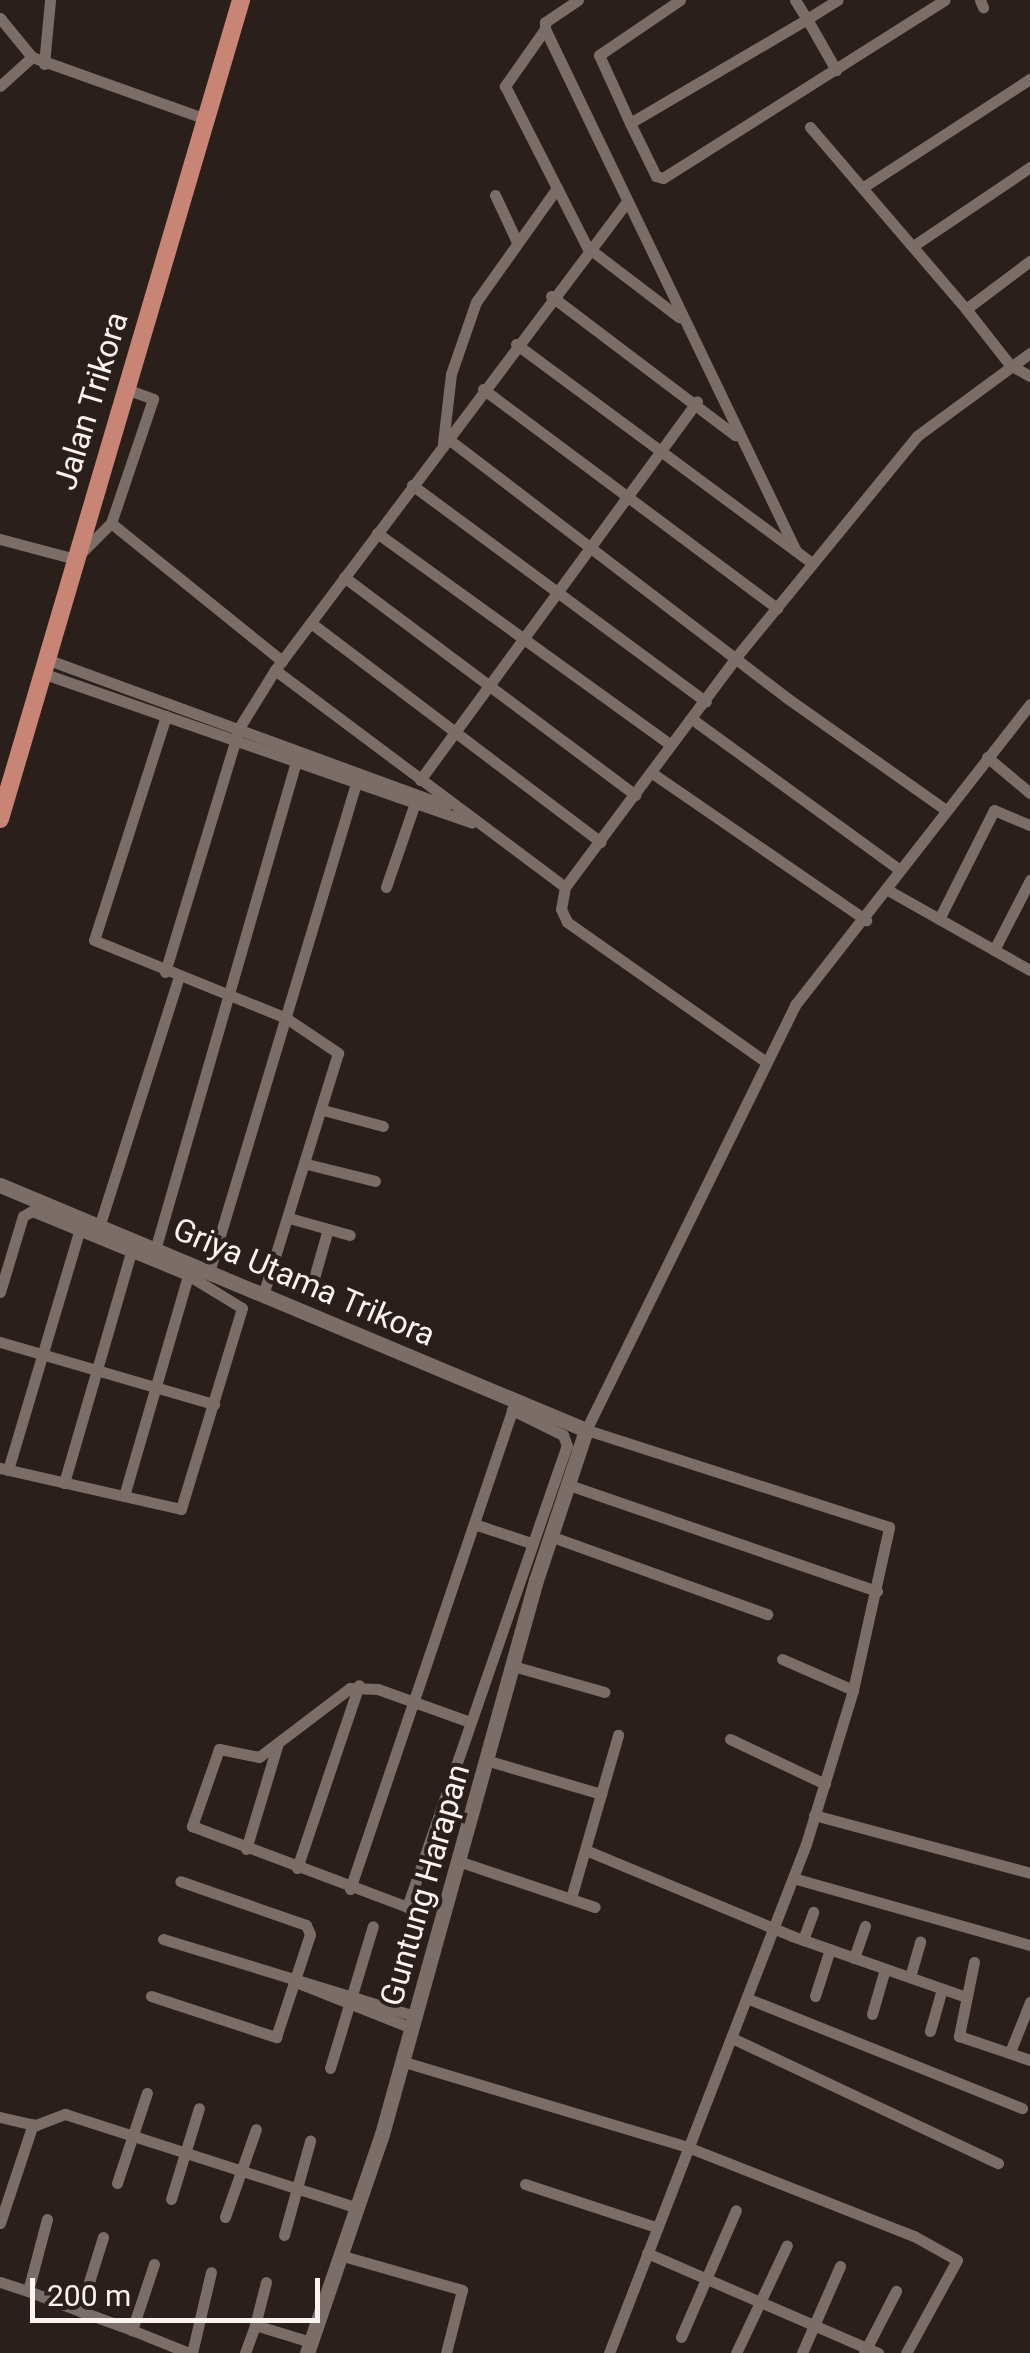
<!DOCTYPE html>
<style>
body{margin:0}
#map{position:relative;width:1030px;height:2353px;overflow:hidden;background:#2a1f1b;font-family:Roboto,sans-serif}
div>[style]{position:absolute}
.street>*{height:11px;margin:-5.5px;padding:0 5.5px;transform-origin:5.5px;border-radius:5.5px;background:#7b6e69}
.secondary>*{height:15px;margin:-7.5px;padding:0 7.5px;transform-origin:7.5px;border-radius:7.5px;background:#7b6e69}
.primary>*{height:18px;margin:-9px;padding:0 9px;transform-origin:9px;border-radius:9px;background:#c88474}
span{translate:-50% -50%;white-space:nowrap;text-align:center;line-height:1.15;-webkit-text-stroke:8px #2a1f1b;paint-order:stroke}
.street-label{font-size:32px;color:#faf3f0}
.scale{position:absolute;left:30px;top:2278px;width:290px;height:45px;box-sizing:border-box;border:5px solid #faf3f0;border-top:0;padding-left:12px;font-size:30px;line-height:35px;white-space:nowrap;color:#faf3f0;-webkit-text-stroke:8px #2a1f1b;paint-order:stroke}
</style>
<div id="map">
<div class="street">
<div style="left:578px;top:0;width:40px;rotate:146deg"></div>
<div style="left:545px;top:22px;width:7px;rotate:90deg"></div>
<div style="left:545px;top:29px;width:579px;rotate:64.32deg"></div>
<div style="left:680px;top:0;width:98px;rotate:145.8deg"></div>
<div style="left:599px;top:55px;width:75px;rotate:65.5deg"></div>
<div style="left:630px;top:123px;width:205px;rotate:-30.4deg"></div>
<div style="left:807px;top:19px;width:59px;rotate:60.4deg"></div>
<div style="left:795px;top:0;width:22px;rotate:58deg"></div>
<div style="left:807px;top:19px;width:36px;rotate:-32deg"></div>
<div style="left:980px;top:0;width:8px;rotate:67deg"></div>
<div style="left:0;top:18px;width:50px;rotate:50.6deg"></div>
<div style="left:545px;top:29px;width:70px;rotate:125.1deg"></div>
<div style="left:505px;top:86px;width:181px;rotate:63deg"></div>
<div style="left:587px;top:247px;width:116px;rotate:37.3deg"></div>
<div style="left:44px;top:64px;width:64px;rotate:-84.6deg"></div>
<div style="left:0;top:86px;width:43px;rotate:-42.2deg"></div>
<div style="left:32px;top:57px;width:185px;rotate:19.6deg"></div>
<div style="left:630px;top:123px;width:59px;rotate:63.9deg"></div>
<div style="left:656px;top:176px;width:7px;rotate:16deg"></div>
<div style="left:663px;top:178px;width:333px;rotate:-32.3deg"></div>
<div style="left:810px;top:127px;width:240px;rotate:49.4deg"></div>
<div style="left:966px;top:309px;width:80px;rotate:-36.9deg"></div>
<div style="left:865px;top:186px;width:197px;rotate:-33deg"></div>
<div style="left:495px;top:195px;width:52px;rotate:64.9deg"></div>
<div style="left:916px;top:244px;width:138px;rotate:-34deg"></div>
<div style="left:551px;top:296px;width:231px;rotate:37.1deg"></div>
<div style="left:966px;top:309px;width:71px;rotate:51.8deg"></div>
<div style="left:1010px;top:365px;width:23px;rotate:29deg"></div>
<div style="left:516px;top:344px;width:368px;rotate:36.5deg"></div>
<div style="left:126px;top:389px;width:29px;rotate:20deg"></div>
<div style="left:153px;top:399px;width:131px;rotate:108.7deg"></div>
<div style="left:111px;top:523px;width:220px;rotate:38.9deg"></div>
<div style="left:483px;top:389px;width:367px;rotate:36.7deg"></div>
<div style="left:447px;top:438px;width:428px;rotate:37.4deg"></div>
<div style="left:787px;top:698px;width:194px;rotate:35.2deg"></div>
<div style="left:443px;top:443px;width:69px;rotate:-83.4deg"></div>
<div style="left:451px;top:374px;width:76px;rotate:-70.9deg"></div>
<div style="left:476px;top:302px;width:140px;rotate:-54.6deg"></div>
<div style="left:412px;top:485px;width:365px;rotate:36.4deg"></div>
<div style="left:377px;top:533px;width:362px;rotate:35.8deg"></div>
<div style="left:0;top:539px;width:78px;rotate:14.9deg"></div>
<div style="left:75px;top:559px;width:51px;rotate:-45deg"></div>
<div style="left:344px;top:577px;width:364px;rotate:36.8deg"></div>
<div style="left:311px;top:623px;width:363px;rotate:37.1deg"></div>
<div style="left:46px;top:659px;width:426px;rotate:20.1deg"></div>
<div style="left:275px;top:670px;width:362px;rotate:36.8deg"></div>
<div style="left:565px;top:887px;width:288px;rotate:-53.3deg"></div>
<div style="left:737px;top:656px;width:284px;rotate:-50.7deg"></div>
<div style="left:917px;top:436px;width:140px;rotate:-36.3deg"></div>
<div style="left:42px;top:673px;width:455px;rotate:19.2deg"></div>
<div style="left:166px;top:716px;width:235px;rotate:107.8deg"></div>
<div style="left:94px;top:940px;width:207px;rotate:22.1deg"></div>
<div style="left:286px;top:1018px;width:63px;rotate:33.9deg"></div>
<div style="left:338px;top:1053px;width:253px;rotate:107.2deg"></div>
<div style="left:692px;top:719px;width:257px;rotate:36deg"></div>
<div style="left:987px;top:757px;width:56px;rotate:39.9deg"></div>
<div style="left:652px;top:773px;width:260px;rotate:34.5deg"></div>
<div style="left:420px;top:780px;width:469px;rotate:-53.8deg"></div>
<div style="left:386px;top:887px;width:89px;rotate:-71deg"></div>
<div style="left:565px;top:887px;width:22px;rotate:100deg"></div>
<div style="left:561px;top:909px;width:14px;rotate:65deg"></div>
<div style="left:567px;top:922px;width:242px;rotate:35.1deg"></div>
<div style="left:886px;top:889px;width:165px;rotate:29.4deg"></div>
<div style="left:939px;top:919px;width:122px;rotate:-63.2deg"></div>
<div style="left:994px;top:810px;width:39px;rotate:23deg"></div>
<div style="left:994px;top:950px;width:79px;rotate:-62.8deg"></div>
<div style="left:165px;top:972px;width:255px;rotate:-73.1deg"></div>
<div style="left:239px;top:728px;width:68px;rotate:-58.2deg"></div>
<div style="left:275px;top:670px;width:584px;rotate:-53.07deg"></div>
<div style="left:323px;top:1110px;width:62px;rotate:14.9deg"></div>
<div style="left:307px;top:1164px;width:70px;rotate:14deg"></div>
<div style="left:289px;top:1218px;width:63px;rotate:15.6deg"></div>
<div style="left:99px;top:1227px;width:262px;rotate:-72.3deg"></div>
<div style="left:155px;top:1250px;width:512px;rotate:-73.9deg"></div>
<div style="left:209px;top:1272px;width:514px;rotate:-73.26deg"></div>
<div style="left:301px;top:1280px;width:12px;rotate:24deg"></div>
<div style="left:312px;top:1285px;width:58px;rotate:-74.1deg"></div>
<div style="left:0;top:1292px;width:79px;rotate:-73.2deg"></div>
<div style="left:23px;top:1216px;width:10px;rotate:-29deg"></div>
<div style="left:32px;top:1211px;width:169px;rotate:22.3deg"></div>
<div style="left:188px;top:1275px;width:63px;rotate:31.4deg"></div>
<div style="left:242px;top:1308px;width:210px;rotate:106.9deg"></div>
<div style="left:181px;top:1509px;width:186px;rotate:-167.2deg"></div>
<div style="left:0;top:1342px;width:223px;rotate:16.2deg"></div>
<div style="left:8px;top:1470px;width:252px;rotate:-73.4deg"></div>
<div style="left:64px;top:1483px;width:248px;rotate:-73.8deg"></div>
<div style="left:566px;top:1484px;width:329px;rotate:19deg"></div>
<div style="left:124px;top:1496px;width:230px;rotate:-73.8deg"></div>
<div style="left:474px;top:1524px;width:60px;rotate:18.4deg"></div>
<div style="left:550px;top:1536px;width:231px;rotate:19.8deg"></div>
<div style="left:782px;top:1659px;width:77px;rotate:23.6deg"></div>
<div style="left:513px;top:1666px;width:95px;rotate:15.9deg"></div>
<div style="left:470px;top:1722px;width:98px;rotate:-160.3deg"></div>
<div style="left:378px;top:1689px;width:28px;rotate:-178deg"></div>
<div style="left:350px;top:1688px;width:114px;rotate:142.8deg"></div>
<div style="left:259px;top:1757px;width:41px;rotate:-168.7deg"></div>
<div style="left:219px;top:1749px;width:82px;rotate:109.3deg"></div>
<div style="left:192px;top:1826px;width:230px;rotate:20.6deg"></div>
<div style="left:407px;top:1907px;width:488px;rotate:-70.9deg"></div>
<div style="left:567px;top:1446px;width:12px;rotate:-110deg"></div>
<div style="left:563px;top:1435px;width:57px;rotate:-153.9deg"></div>
<div style="left:730px;top:1739px;width:105px;rotate:25.3deg"></div>
<div style="left:489px;top:1761px;width:117px;rotate:16.4deg"></div>
<div style="left:814px;top:1815px;width:224px;rotate:15deg"></div>
<div style="left:246px;top:1849px;width:111px;rotate:-73.2deg"></div>
<div style="left:588px;top:1851px;width:221px;rotate:22.6deg"></div>
<div style="left:792px;top:1936px;width:181px;rotate:19.3deg"></div>
<div style="left:461px;top:1862px;width:141px;rotate:18.6deg"></div>
<div style="left:297px;top:1868px;width:193px;rotate:-71.3deg"></div>
<div style="left:793px;top:1878px;width:246px;rotate:15.8deg"></div>
<div style="left:350px;top:1889px;width:511px;rotate:-71.28deg"></div>
<div style="left:571px;top:1898px;width:170px;rotate:-73.9deg"></div>
<div style="left:163px;top:1939px;width:264px;rotate:17deg"></div>
<div style="left:803px;top:1940px;width:30px;rotate:-70deg"></div>
<div style="left:854px;top:1958px;width:34px;rotate:-71deg"></div>
<div style="left:974px;top:1962px;width:76px;rotate:101.5deg"></div>
<div style="left:959px;top:2036px;width:75px;rotate:18.7deg"></div>
<div style="left:910px;top:1977px;width:37px;rotate:-74deg"></div>
<div style="left:293px;top:1981px;width:128px;rotate:21.6deg"></div>
<div style="left:151px;top:1996px;width:132px;rotate:18.2deg"></div>
<div style="left:276px;top:2037px;width:108px;rotate:-71.7deg"></div>
<div style="left:310px;top:1934px;width:10px;rotate:-114deg"></div>
<div style="left:306px;top:1925px;width:133px;rotate:-160.8deg"></div>
<div style="left:815px;top:1996px;width:49px;rotate:-72.3deg"></div>
<div style="left:749px;top:1999px;width:294px;rotate:21.8deg"></div>
<div style="left:872px;top:2014px;width:47px;rotate:-73.9deg"></div>
<div style="left:930px;top:2031px;width:44px;rotate:-74.1deg"></div>
<div style="left:732px;top:2038px;width:294px;rotate:25.2deg"></div>
<div style="left:1010px;top:2052px;width:54px;rotate:-68.2deg"></div>
<div style="left:401px;top:2061px;width:296px;rotate:16.7deg"></div>
<div style="left:685px;top:2146px;width:246px;rotate:21.5deg"></div>
<div style="left:914px;top:2236px;width:49px;rotate:29.2deg"></div>
<div style="left:957px;top:2260px;width:106px;rotate:118.7deg"></div>
<div style="left:330px;top:2068px;width:148px;rotate:-73.2deg"></div>
<div style="left:0;top:2117px;width:37px;rotate:13deg"></div>
<div style="left:36px;top:2125px;width:31px;rotate:-21deg"></div>
<div style="left:65px;top:2114px;width:307px;rotate:17.8deg"></div>
<div style="left:117px;top:2183px;width:95px;rotate:-71.6deg"></div>
<div style="left:525px;top:2184px;width:138px;rotate:18.2deg"></div>
<div style="left:171px;top:2199px;width:95px;rotate:-72.9deg"></div>
<div style="left:225px;top:2217px;width:93px;rotate:-70.6deg"></div>
<div style="left:47px;top:2219px;width:74px;rotate:104.8deg"></div>
<div style="left:28px;top:2291px;width:56px;rotate:21deg"></div>
<div style="left:0;top:2223px;width:104px;rotate:-71.6deg"></div>
<div style="left:284px;top:2235px;width:98px;rotate:-74.5deg"></div>
<div style="left:103px;top:2237px;width:77px;rotate:107.3deg"></div>
<div style="left:80px;top:2311px;width:55px;rotate:20.1deg"></div>
<div style="left:647px;top:2253px;width:252px;rotate:23.4deg"></div>
<div style="left:343px;top:2256px;width:124px;rotate:15.9deg"></div>
<div style="left:462px;top:2290px;width:65px;rotate:104.3deg"></div>
<div style="left:154px;top:2264px;width:70px;rotate:108.4deg"></div>
<div style="left:132px;top:2330px;width:61px;rotate:22deg"></div>
<div style="left:0;top:2282px;width:29px;rotate:18deg"></div>
<div style="left:266px;top:2282px;width:44px;rotate:104.3deg"></div>
<div style="left:255px;top:2325px;width:59px;rotate:16.9deg"></div>
<div style="left:681px;top:2337px;width:138px;rotate:-66.6deg"></div>
<div style="left:192px;top:2353px;width:83px;rotate:-76.8deg"></div>
<div style="left:245px;top:2353px;width:30px;rotate:-70deg"></div>
<div style="left:609px;top:2353px;width:546px;rotate:-68.84deg"></div>
<div style="left:806px;top:1844px;width:161px;rotate:-73deg"></div>
<div style="left:853px;top:1690px;width:167px;rotate:-77.5deg"></div>
<div style="left:889px;top:1527px;width:318px;rotate:-162.2deg"></div>
<div style="left:586px;top:1430px;width:474px;rotate:-63.8deg"></div>
<div style="left:795px;top:1005px;width:382px;rotate:-52deg"></div>
<div style="left:736px;top:2353px;width:119px;rotate:-64.7deg"></div>
<div style="left:802px;top:2353px;width:95px;rotate:-66.4deg"></div>
<div style="left:864px;top:2353px;width:70px;rotate:-62.7deg"></div>
</div>
<div class="secondary">
<div style="left:0;top:1185px;width:635px;rotate:22.69deg"></div>
<div style="left:586px;top:1430px;width:158px;rotate:108.4deg"></div>
<div style="left:536px;top:1580px;width:575px;rotate:105.53deg"></div>
<div style="left:382px;top:2134px;width:231px;rotate:108.9deg"></div>
</div>
<div class="primary">
<div style="left:0;top:819px;width:854px;rotate:-73.6deg"></div>
</div>
<div class="street-label">
<span style="left:91px;top:401px;rotate:-73deg">Jalan Trikora</span>
<span style="left:304px;top:1282px;rotate:23deg">Griya Utama Trikora</span>
<span style="left:425px;top:1885px;rotate:-74deg">Guntung Harapan</span>
</div>
<div class="scale">200 m</div>
</div>
